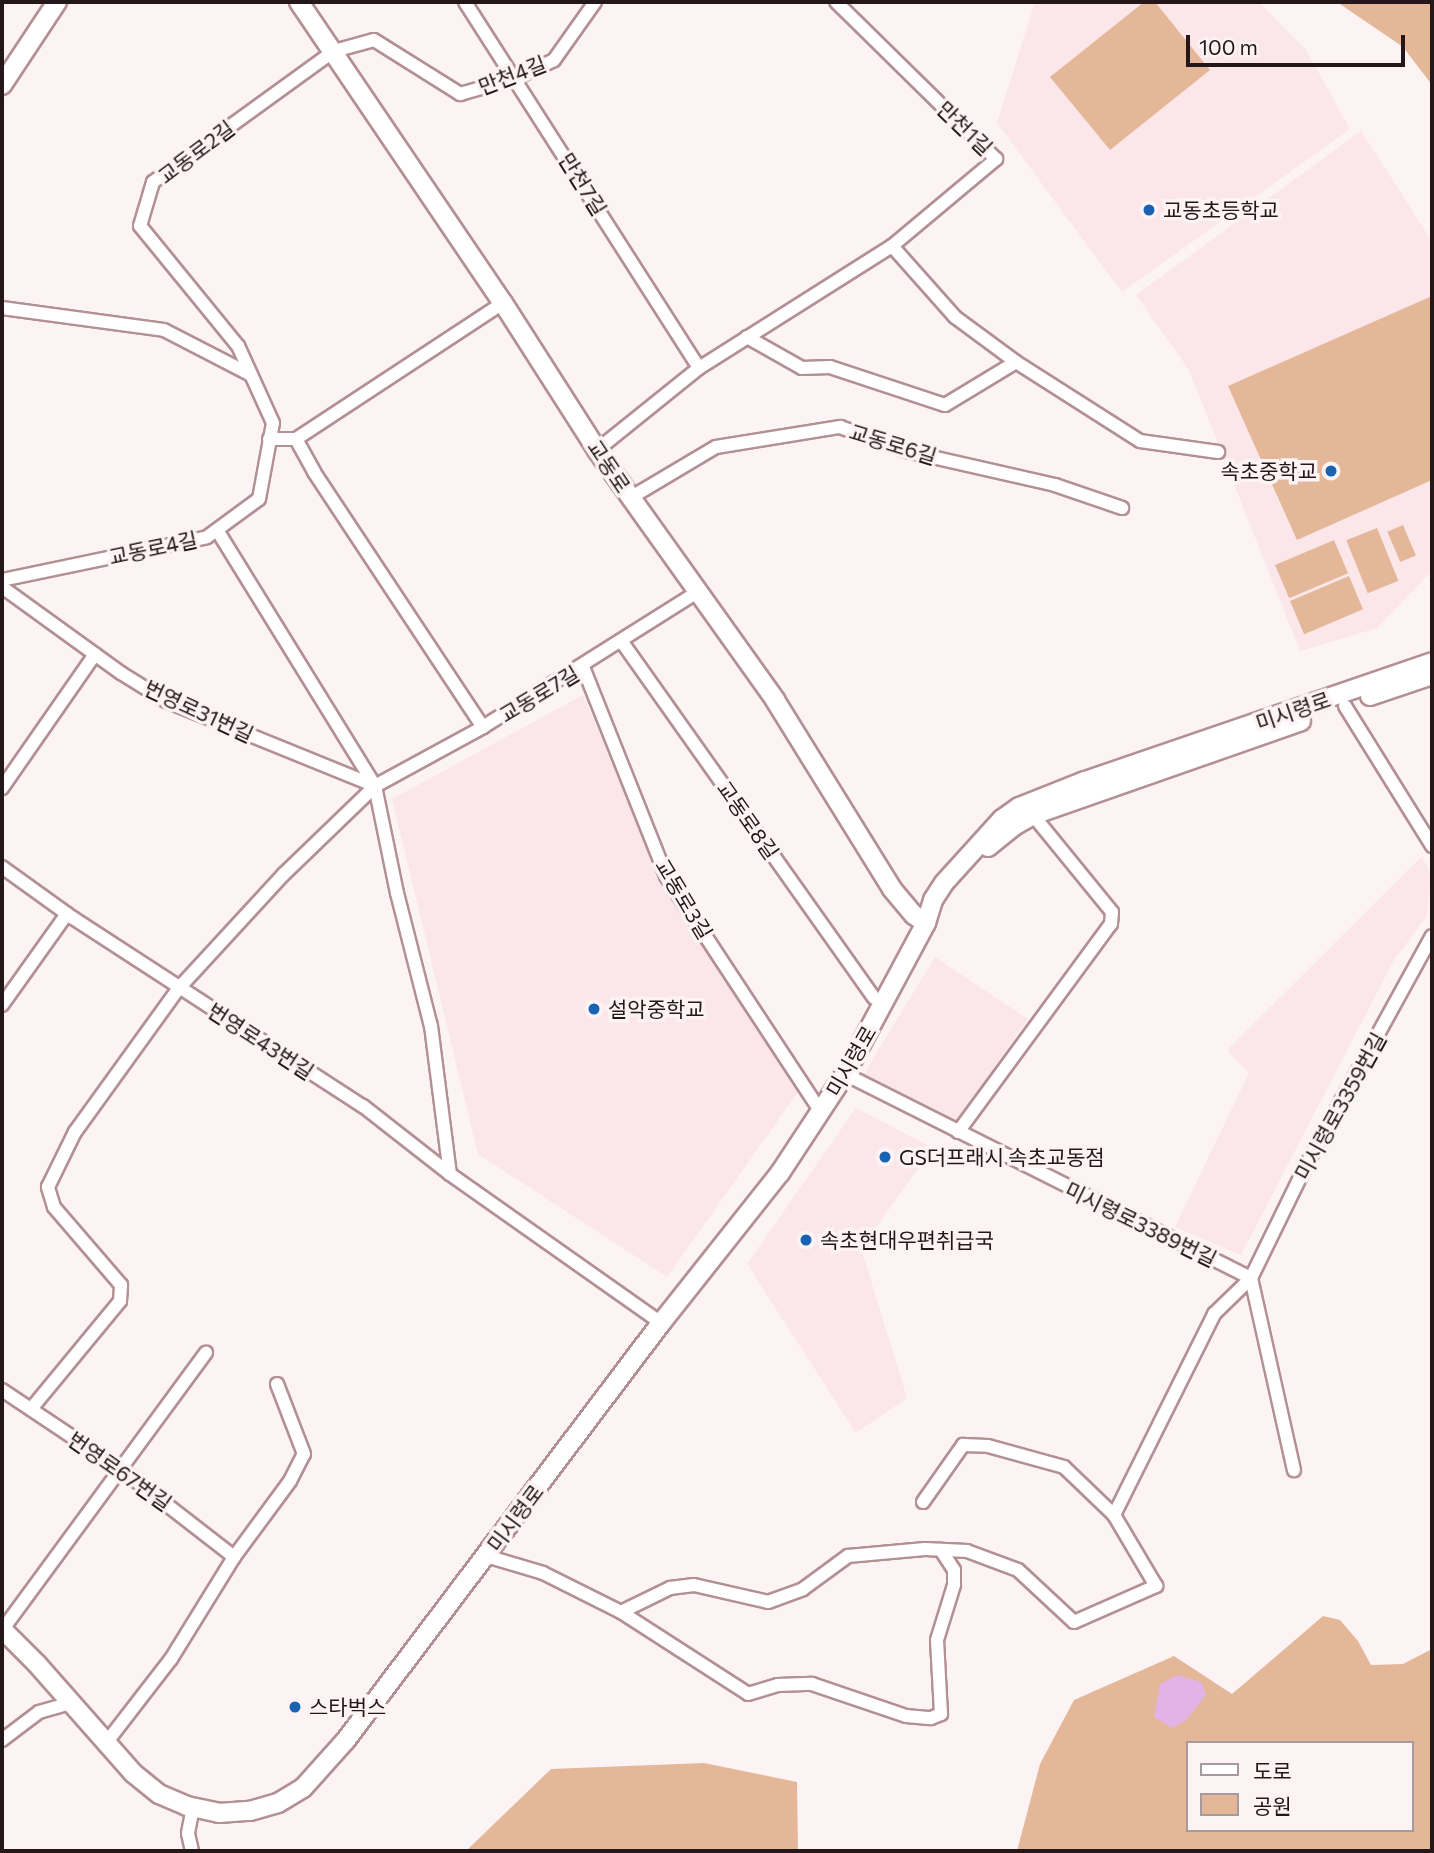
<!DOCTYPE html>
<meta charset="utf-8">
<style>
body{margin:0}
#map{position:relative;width:1434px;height:1853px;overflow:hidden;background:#fbf3f4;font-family:Commissioner,"Noto Sans KR",sans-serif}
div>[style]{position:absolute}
.built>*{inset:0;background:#fbe7e9}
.green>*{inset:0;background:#e5b799;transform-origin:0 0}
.water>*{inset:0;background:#e1b3e6}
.roads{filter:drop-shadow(2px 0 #b39094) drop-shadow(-2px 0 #b39094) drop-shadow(0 2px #b39094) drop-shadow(0 -2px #b39094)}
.street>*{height:12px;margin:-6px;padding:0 6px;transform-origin:6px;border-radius:6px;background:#fff}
.secondary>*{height:18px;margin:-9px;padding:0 9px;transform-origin:9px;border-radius:9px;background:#fff}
.dots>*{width:19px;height:19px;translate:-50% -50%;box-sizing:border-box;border:4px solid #fbf3f4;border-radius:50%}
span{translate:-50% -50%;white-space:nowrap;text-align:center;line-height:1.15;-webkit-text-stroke:7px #fbf3f4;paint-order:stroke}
.street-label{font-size:21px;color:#241719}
.poi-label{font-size:21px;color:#241719}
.left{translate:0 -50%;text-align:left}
.right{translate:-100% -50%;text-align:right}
.frame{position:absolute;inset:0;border:4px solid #241719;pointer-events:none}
.legend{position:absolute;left:1186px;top:1741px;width:228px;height:91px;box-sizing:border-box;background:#fbf3f4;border:2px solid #a59b9c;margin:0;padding:9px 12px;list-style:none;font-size:21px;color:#241719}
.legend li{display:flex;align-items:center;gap:14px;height:35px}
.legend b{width:35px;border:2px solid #a59b9c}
.scale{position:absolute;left:1186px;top:35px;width:219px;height:32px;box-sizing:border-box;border:4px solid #241719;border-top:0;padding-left:9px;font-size:21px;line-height:24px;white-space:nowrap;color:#241719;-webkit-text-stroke:5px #fbf3f4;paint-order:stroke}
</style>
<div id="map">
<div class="built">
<div style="clip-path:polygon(1035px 2px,1259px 2px,1306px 50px,1350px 129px,1122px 292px,997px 123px)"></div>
<div style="clip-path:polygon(1361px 131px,1432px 241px,1432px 571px,1377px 628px,1300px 651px,1189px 370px,1136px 295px)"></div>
<div style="clip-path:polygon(583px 695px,666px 889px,798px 1092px,667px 1277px,478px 1154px,392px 799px)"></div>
<div style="clip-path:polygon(1422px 856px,1431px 875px,1427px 916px,1394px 960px,1241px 1255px,1175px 1227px,1249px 1073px,1227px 1050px)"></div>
<div style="clip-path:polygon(935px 957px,1028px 1019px,954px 1124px,862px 1077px)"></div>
<div style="clip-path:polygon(856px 1108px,933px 1148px,861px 1248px,907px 1398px,856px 1433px,747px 1264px)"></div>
</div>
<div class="green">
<div style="clip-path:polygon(1144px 2px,1155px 2px,1210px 70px,1110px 150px,1050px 77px)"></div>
<div style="clip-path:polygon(1337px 2px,1432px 2px,1432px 85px,1403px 47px)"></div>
<div style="clip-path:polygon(1432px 296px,1432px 480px,1297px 540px,1228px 386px)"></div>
<div style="left:1403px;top:525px;width:33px;height:17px;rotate:67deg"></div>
<div style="left:1377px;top:528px;width:57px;height:33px;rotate:68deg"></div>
<div style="left:1334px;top:540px;width:36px;height:64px;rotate:67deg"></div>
<div style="left:1349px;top:576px;width:36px;height:64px;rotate:67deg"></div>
<div style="clip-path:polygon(evenodd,1323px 1616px,1340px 1620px,1358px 1641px,1371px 1665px,1403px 1664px,1432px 1649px,1432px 1851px,1017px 1851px,1040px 1764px,1074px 1700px,1174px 1656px,1232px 1694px,1323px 1616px,1187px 1743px,1411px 1743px,1411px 1830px,1187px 1830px,1187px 1743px)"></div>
<div style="clip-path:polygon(704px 1763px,797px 1782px,798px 1851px,466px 1851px,551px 1769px)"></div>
</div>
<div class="water">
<div style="clip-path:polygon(1178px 1675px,1201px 1682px,1206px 1695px,1186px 1720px,1173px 1728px,1154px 1717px,1160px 1684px)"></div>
</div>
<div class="roads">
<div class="street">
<div style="left:465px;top:2px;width:434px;rotate:57.4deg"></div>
<div style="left:892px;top:246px;width:95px;rotate:48.4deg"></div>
<div style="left:955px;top:317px;width:76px;rotate:36.4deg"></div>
<div style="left:1016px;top:362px;width:147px;rotate:32.5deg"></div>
<div style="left:1140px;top:441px;width:79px;rotate:8deg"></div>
<div style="left:2px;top:308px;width:163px;rotate:7.7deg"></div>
<div style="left:164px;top:330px;width:98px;rotate:27.3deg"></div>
<div style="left:747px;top:337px;width:63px;rotate:29.4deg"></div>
<div style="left:802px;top:368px;width:28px;rotate:-2deg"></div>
<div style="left:830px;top:367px;width:121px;rotate:18.3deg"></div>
<div style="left:945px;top:405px;width:83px;rotate:-31.2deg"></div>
<div style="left:269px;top:439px;width:27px"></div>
<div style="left:296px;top:439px;width:38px;rotate:61deg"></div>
<div style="left:314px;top:472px;width:306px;rotate:56.5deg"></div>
<div style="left:296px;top:439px;width:248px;rotate:-33.3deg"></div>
<div style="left:597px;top:450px;width:131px;rotate:-38.8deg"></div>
<div style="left:699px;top:368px;width:228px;rotate:-32.3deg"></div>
<div style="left:892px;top:246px;width:136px;rotate:-39.9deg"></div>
<div style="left:996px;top:159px;width:224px;rotate:-135.5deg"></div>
<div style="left:630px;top:498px;width:100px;rotate:-30.7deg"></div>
<div style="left:716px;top:447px;width:126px;rotate:-9.2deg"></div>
<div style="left:840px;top:427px;width:74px;rotate:19.7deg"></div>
<div style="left:910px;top:452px;width:149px;rotate:12.8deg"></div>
<div style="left:1055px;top:485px;width:71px;rotate:18.9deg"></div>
<div style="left:217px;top:530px;width:301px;rotate:58.3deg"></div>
<div style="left:375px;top:786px;width:109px;rotate:78.4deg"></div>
<div style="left:397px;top:893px;width:137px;rotate:75.7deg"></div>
<div style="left:431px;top:1026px;width:149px;rotate:82.7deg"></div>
<div style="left:2px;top:580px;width:209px;rotate:-11.8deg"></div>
<div style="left:207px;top:537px;width:64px;rotate:-36.2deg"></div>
<div style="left:259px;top:499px;width:77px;rotate:-79.6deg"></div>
<div style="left:273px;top:423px;width:85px;rotate:-114.4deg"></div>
<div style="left:238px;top:346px;width:155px;rotate:-129.2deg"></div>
<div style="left:140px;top:226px;width:46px;rotate:-73.5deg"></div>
<div style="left:153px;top:182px;width:223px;rotate:-35.9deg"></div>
<div style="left:334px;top:51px;width:41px;rotate:-15.4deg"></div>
<div style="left:374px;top:40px;width:102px;rotate:32.1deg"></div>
<div style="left:460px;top:94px;width:58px;rotate:-15.9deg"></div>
<div style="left:516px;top:78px;width:42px;rotate:-25.3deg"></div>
<div style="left:554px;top:60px;width:71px;rotate:-54.7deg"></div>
<div style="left:2px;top:587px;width:147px;rotate:35.9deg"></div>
<div style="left:121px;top:673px;width:53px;rotate:31.9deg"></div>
<div style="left:166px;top:701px;width:226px;rotate:22.1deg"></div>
<div style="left:622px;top:642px;width:436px;rotate:54.7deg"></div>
<div style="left:583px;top:667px;width:225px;rotate:68.3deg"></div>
<div style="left:666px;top:876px;width:282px;rotate:56.7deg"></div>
<div style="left:1345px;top:706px;width:165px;rotate:58.1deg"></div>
<div style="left:2px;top:788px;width:163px;rotate:-55.2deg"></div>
<div style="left:2px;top:867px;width:87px;rotate:35.7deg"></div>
<div style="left:73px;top:918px;width:346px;rotate:33deg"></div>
<div style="left:363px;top:1106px;width:110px;rotate:38deg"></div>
<div style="left:450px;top:1174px;width:258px;rotate:35.2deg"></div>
<div style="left:2px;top:1005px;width:112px;rotate:-54.5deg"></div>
<div style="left:845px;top:1074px;width:454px;rotate:26.7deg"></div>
<div style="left:958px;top:1132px;width:258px;rotate:-53.7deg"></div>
<div style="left:1111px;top:924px;width:12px;rotate:-85deg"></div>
<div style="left:1112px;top:912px;width:125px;rotate:-129.2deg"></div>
<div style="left:1251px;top:1278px;width:197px;rotate:77.4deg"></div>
<div style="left:2px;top:1390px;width:144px;rotate:33.7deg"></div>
<div style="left:122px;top:1470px;width:142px;rotate:37.8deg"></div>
<div style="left:31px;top:1409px;width:140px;rotate:-50.5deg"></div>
<div style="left:120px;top:1301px;width:16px;rotate:-86deg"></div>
<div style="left:121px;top:1285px;width:103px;rotate:-130.7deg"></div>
<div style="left:54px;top:1207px;width:21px;rotate:-107deg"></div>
<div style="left:48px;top:1187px;width:61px;rotate:-63.9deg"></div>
<div style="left:75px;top:1132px;width:178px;rotate:-54.2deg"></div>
<div style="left:179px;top:988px;width:155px;rotate:-47.4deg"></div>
<div style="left:284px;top:874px;width:127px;rotate:-44deg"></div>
<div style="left:375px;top:786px;width:123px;rotate:-28.6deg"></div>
<div style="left:483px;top:727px;width:253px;rotate:-32.2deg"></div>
<div style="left:923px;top:1502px;width:70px;rotate:-54.9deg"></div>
<div style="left:963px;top:1445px;width:25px;rotate:2deg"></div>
<div style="left:988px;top:1446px;width:79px;rotate:15.4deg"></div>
<div style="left:1064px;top:1467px;width:69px;rotate:43.8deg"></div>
<div style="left:1114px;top:1515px;width:225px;rotate:-63.5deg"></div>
<div style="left:1214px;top:1314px;width:52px;rotate:-44.2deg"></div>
<div style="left:1251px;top:1278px;width:126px;rotate:-64deg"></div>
<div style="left:1306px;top:1165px;width:261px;rotate:-61.2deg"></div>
<div style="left:486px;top:1556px;width:59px;rotate:16.6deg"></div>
<div style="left:543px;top:1573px;width:87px;rotate:26.6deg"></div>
<div style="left:621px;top:1612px;width:55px;rotate:-26.1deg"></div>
<div style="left:670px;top:1588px;width:24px;rotate:-7deg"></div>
<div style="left:694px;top:1585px;width:76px;rotate:12.9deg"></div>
<div style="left:768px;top:1602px;width:37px;rotate:-20deg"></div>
<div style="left:803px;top:1589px;width:56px;rotate:-36.3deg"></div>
<div style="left:848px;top:1556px;width:77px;rotate:-5.2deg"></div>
<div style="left:925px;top:1549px;width:42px;rotate:2.7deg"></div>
<div style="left:967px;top:1551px;width:54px;rotate:20.4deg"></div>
<div style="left:1018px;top:1570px;width:76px;rotate:42.9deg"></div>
<div style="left:1074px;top:1622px;width:90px;rotate:-23.7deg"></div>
<div style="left:1156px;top:1586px;width:82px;rotate:-120.6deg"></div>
<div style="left:621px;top:1612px;width:151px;rotate:32.8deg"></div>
<div style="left:748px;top:1694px;width:31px;rotate:-17deg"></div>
<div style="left:778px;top:1685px;width:34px;rotate:-2deg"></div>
<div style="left:812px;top:1684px;width:99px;rotate:18.8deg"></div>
<div style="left:906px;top:1716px;width:25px;rotate:5deg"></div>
<div style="left:931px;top:1718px;width:11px;rotate:-22deg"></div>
<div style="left:941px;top:1714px;width:74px;rotate:-93.1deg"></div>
<div style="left:937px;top:1640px;width:58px;rotate:-72.8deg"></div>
<div style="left:954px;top:1585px;width:15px;rotate:-90deg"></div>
<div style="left:954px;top:1570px;width:24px;rotate:-123deg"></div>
<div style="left:3px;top:1629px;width:343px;rotate:-53.7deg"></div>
<div style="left:2px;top:1740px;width:46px;rotate:-37.1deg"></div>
<div style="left:39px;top:1712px;width:33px;rotate:-16deg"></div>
<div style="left:106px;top:1743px;width:106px;rotate:-52.3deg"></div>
<div style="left:171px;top:1659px;width:120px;rotate:-58.3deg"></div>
<div style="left:234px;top:1557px;width:94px;rotate:-53.6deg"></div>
<div style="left:290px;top:1481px;width:30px;rotate:-63deg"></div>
<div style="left:304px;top:1454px;width:75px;rotate:-111.1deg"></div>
<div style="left:192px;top:1851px;width:18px;rotate:-103deg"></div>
<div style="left:188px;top:1833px;width:25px;rotate:-79deg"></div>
</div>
<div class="secondary">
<div style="left:299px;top:2px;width:364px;rotate:55.9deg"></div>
<div style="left:503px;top:303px;width:174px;rotate:57.4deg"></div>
<div style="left:597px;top:450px;width:307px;rotate:54.5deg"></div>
<div style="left:775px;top:700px;width:222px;rotate:58.2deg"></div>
<div style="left:892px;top:889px;width:34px;rotate:50deg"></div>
<div style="left:914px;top:915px;width:14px;rotate:34deg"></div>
<div style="left:2px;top:85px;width:100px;rotate:-56.5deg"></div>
<div style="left:1370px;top:696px;width:65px;rotate:-18.7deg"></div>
<div style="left:988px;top:847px;width:33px;rotate:-39deg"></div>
<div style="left:1014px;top:826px;width:22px;rotate:-30deg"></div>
<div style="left:1033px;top:815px;width:284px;rotate:-19.3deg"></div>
<div style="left:2px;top:1629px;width:49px;rotate:45deg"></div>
<div style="left:37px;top:1664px;width:145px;rotate:48.6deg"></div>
<div style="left:133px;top:1773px;width:33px;rotate:39deg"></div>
<div style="left:159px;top:1794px;width:30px;rotate:23deg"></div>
<div style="left:187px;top:1806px;width:33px;rotate:12deg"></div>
<div style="left:219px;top:1813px;width:31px;rotate:-4deg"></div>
<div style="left:250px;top:1811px;width:29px;rotate:-16deg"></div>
<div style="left:278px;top:1803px;width:29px;rotate:-31deg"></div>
<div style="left:303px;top:1788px;width:64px;rotate:-48.1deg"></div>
<div style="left:346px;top:1740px;width:523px;rotate:-52.93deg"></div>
<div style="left:661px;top:1323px;width:191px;rotate:-51.6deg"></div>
<div style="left:780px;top:1173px;width:118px;rotate:-56.7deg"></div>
<div style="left:845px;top:1074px;width:171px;rotate:-61.8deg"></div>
<div style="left:926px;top:923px;width:24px;rotate:-73deg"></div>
<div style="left:933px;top:900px;width:20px;rotate:-57deg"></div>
<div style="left:944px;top:883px;width:86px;rotate:-47.8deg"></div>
<div style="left:1002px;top:819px;width:21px;rotate:-35deg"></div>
<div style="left:1019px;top:807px;width:71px;rotate:-21.5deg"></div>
<div style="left:1085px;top:781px;width:367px;rotate:-18.9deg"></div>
</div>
</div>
<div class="dots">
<div style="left:1149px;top:210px;background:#1963b2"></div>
<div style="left:1331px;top:471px;background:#1963b2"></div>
<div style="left:594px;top:1009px;background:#1963b2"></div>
<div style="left:885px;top:1157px;background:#1963b2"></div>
<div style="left:806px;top:1240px;background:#1963b2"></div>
<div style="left:295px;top:1707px;background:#1963b2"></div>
</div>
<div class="street-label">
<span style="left:512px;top:75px;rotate:-21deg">만천4길</span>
<span style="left:965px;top:128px;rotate:44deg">만천1길</span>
<span style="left:196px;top:152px;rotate:-37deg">교동로2길</span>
<span style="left:583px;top:184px;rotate:58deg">만천7길</span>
<span style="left:893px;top:444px;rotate:17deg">교동로6길</span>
<span style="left:609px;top:466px;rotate:56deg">교동로</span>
<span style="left:153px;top:548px;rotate:-12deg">교동로4길</span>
<span style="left:539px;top:694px;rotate:-31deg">교동로7길</span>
<span style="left:199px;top:711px;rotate:25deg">번영로31번길</span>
<span style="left:1293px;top:711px;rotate:-19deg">미시령로</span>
<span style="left:748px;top:820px;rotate:55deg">교동로8길</span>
<span style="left:684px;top:899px;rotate:59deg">교동로3길</span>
<span style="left:261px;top:1041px;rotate:33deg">번영로43번길</span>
<span style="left:851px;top:1061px;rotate:-60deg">미시령로</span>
<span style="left:1340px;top:1106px;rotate:-61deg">미시령로3359번길</span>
<span style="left:1141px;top:1224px;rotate:26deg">미시령로3389번길</span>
<span style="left:120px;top:1471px;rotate:35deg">번영로67번길</span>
<span style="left:515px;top:1518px;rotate:-53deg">미시령로</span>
</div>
<div class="poi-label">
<span class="left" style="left:1163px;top:210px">교동초등학교</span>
<span class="right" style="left:1317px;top:471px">속초중학교</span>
<span class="left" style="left:608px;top:1009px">설악중학교</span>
<span class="left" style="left:899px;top:1157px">GS더프래시 속초교동점</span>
<span class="left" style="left:820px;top:1240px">속초현대우편취급국</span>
<span class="left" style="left:309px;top:1707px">스타벅스</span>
</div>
<div class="frame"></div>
<ul class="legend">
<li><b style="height:9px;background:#fff"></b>도로</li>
<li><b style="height:19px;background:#e5b799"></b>공원</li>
</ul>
<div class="scale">100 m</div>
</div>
